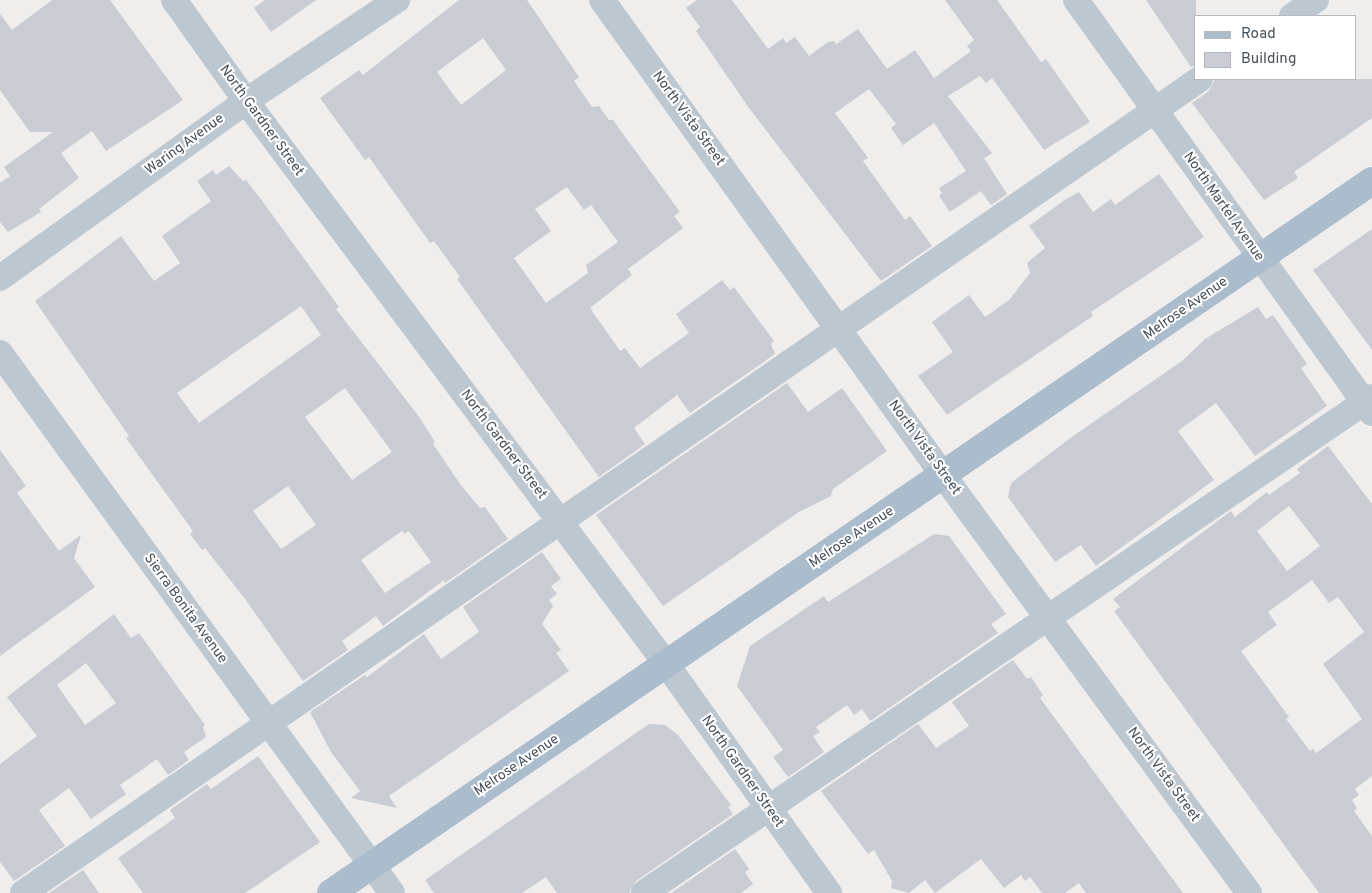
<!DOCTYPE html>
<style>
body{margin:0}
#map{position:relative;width:1372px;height:893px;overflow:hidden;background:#f0eded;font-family:Overpass,sans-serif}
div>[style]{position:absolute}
.building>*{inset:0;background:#c9ccd2}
.minor>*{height:26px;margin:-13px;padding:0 13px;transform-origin:13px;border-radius:13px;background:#bdc7d0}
.major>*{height:28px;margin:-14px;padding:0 14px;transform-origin:14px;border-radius:14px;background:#abbccd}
span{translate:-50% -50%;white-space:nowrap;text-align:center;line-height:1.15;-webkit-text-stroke:4px #fff;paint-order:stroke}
.street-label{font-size:14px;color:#45505b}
.legend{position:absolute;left:1194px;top:15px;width:162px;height:65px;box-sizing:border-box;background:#fff;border:1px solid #b5b9bd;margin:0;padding:6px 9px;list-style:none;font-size:15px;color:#45505b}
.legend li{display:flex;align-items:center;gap:10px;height:25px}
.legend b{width:25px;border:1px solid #b5b9bd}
</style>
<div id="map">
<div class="building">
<div style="clip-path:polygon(52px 0,110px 0,183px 100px,106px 151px,92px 131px,61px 153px,79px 178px,39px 209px,41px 212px,8px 232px,0 222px,0 183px,10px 176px,4px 167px,53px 132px,30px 132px,0 90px,0 14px,12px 30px)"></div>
<div style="clip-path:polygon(265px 0,316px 0,271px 32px,254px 8px)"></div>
<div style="clip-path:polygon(evenodd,459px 0,527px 0,579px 77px,574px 81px,592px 107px,599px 106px,609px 120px,613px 120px,680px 212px,674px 216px,683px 228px,628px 269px,632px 275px,590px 308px,620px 351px,625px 348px,640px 368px,689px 333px,676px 314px,722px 280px,730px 290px,734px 287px,774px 341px,771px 344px,775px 354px,690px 413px,677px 395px,634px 428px,645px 444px,599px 477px,457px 279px,460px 277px,434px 241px,430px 243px,369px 157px,365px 160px,320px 98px,359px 70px,363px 75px,459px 0,483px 38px,506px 70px,461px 105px,437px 72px,483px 38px,459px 0,567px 187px,584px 210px,591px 205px,618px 242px,586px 265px,588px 273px,546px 303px,514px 258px,551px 231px,535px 209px,567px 187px)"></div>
<div style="clip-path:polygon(697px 0,732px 0,768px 49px,783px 38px,786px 43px,795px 37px,809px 56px,828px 42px,834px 41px,836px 44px,858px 29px,887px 69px,915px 50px,934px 78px,971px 51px,967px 46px,974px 40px,945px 0,997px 0,1041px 62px,1046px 59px,1090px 122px,1044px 150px,992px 78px,986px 83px,980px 76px,948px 96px,992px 153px,984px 158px,1007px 194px,991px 205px,981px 191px,950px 212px,939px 196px,942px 193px,939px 188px,966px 171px,934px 123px,903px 145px,891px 128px,896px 124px,869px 89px,835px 113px,868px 158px,863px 161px,905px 220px,910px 216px,932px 246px,881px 281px,749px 108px,696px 31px,700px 27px,686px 8px)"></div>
<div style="clip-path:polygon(1146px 0,1196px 0,1196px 65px,1191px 67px)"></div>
<div style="clip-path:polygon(1215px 79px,1372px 79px,1372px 118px,1294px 172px,1298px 178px,1264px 200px,1192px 103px,1209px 91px)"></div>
<div style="clip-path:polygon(evenodd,229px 166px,243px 181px,246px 180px,263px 202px,339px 307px,336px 309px,420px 418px,435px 442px,433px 444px,460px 484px,480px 508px,485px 507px,508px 539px,445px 583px,444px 580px,383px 626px,376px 616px,342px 641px,348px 650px,303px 681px,245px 599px,205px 548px,202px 550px,190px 534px,193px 531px,126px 438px,129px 436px,35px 301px,121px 236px,154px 281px,180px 263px,162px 236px,211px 201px,197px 181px,213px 170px,216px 175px,229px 166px,301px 306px,321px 335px,199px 423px,177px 393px,301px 306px,229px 166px,345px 388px,392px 452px,352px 480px,305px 417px,345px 388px,229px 166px,288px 486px,316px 525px,281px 549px,253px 511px,288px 486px,229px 166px,402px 531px,404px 534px,409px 531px,431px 562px,385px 593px,361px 560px,402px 531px)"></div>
<div style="clip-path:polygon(1159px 174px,1204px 237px,1091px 312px,1093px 316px,947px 415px,918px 376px,953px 352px,932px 322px,969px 295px,985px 317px,1009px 300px,1030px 273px,1027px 263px,1045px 248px,1029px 226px,1066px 199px,1079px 192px,1093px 212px,1111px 199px,1115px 205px)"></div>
<div style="clip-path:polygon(1372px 229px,1372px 350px,1313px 270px)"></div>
<div style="clip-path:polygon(1258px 307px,1266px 319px,1273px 315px,1307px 364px,1301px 368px,1327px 406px,1255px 456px,1216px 403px,1178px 431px,1214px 480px,1096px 566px,1081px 545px,1055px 562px,1008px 497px,1011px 483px,1073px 436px,1182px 361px,1205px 339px)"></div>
<div style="clip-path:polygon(787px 383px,808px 412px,842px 388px,887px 451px,833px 489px,831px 496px,799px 512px,663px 606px,596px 515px)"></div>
<div style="clip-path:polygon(evenodd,1328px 446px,1372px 504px,1372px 776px,1355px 789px,1359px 795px,1352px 800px,1357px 808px,1354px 811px,1372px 836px,1372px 893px,1319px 893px,1114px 611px,1120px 607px,1113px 599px,1231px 511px,1235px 517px,1267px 492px,1269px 495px,1300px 473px,1297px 469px,1328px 446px,1289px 506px,1320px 546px,1287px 571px,1257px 531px,1289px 506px,1328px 446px,1312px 580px,1329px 603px,1338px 597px,1364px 632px,1323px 664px,1362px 719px,1316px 753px,1313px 749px,1310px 751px,1286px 719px,1289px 717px,1241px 651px,1277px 625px,1268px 612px,1312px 580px)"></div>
<div style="clip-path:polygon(0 450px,26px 486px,17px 493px,59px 551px,81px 535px,74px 558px,95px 587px,0 656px)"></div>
<div style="clip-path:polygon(934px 534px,949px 536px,1006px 614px,991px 624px,998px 633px,870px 721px,862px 709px,854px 715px,847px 705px,816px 727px,820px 732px,813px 736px,824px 752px,788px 777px,773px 757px,783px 750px,737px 686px,750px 646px,824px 596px,828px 602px)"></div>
<div style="clip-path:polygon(542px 552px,561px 579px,551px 586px,557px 594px,549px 600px,553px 606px,542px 624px,561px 650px,556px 653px,569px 671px,389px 796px,397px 808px,351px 798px,360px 791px,331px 752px,310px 712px,365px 675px,367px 677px,424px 634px,441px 659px,479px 632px,463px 607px)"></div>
<div style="clip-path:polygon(evenodd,114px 614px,131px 638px,139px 633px,205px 725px,203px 727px,206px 737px,184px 752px,189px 760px,168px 775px,157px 759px,120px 785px,126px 794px,91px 819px,69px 788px,39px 810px,65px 846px,14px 881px,0 862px,0 764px,37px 736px,7px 697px,114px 614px,86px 663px,116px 703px,85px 725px,57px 685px,86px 663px)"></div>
<div style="clip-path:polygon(1013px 660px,1027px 679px,1031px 677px,1043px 695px,1040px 698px,1183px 893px,1086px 893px,1079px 883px,1065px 893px,1042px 893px,1030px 877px,1025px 881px,1021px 875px,1004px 888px,981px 859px,935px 893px,925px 880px,909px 893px,891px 888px,892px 881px,874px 850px,868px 854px,821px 791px,918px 724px,936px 748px,969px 726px,952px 702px)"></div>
<div style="clip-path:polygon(649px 724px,665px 725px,678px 735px,731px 805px,728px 807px,733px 814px,636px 881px,629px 893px,557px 893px,546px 877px,522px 893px,434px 893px,425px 880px)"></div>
<div style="clip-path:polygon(258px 756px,320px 842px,245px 893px,143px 893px,118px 858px,175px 818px,170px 810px,207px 784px,211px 789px)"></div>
<div style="clip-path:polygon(735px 849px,749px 869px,745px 872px,753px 884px,741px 893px,671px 893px)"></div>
<div style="clip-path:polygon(83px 870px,99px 893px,49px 893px)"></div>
</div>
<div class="minor">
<div style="left:174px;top:0;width:124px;rotate:54.5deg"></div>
<div style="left:246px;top:101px;width:704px;rotate:53.26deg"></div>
<div style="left:667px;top:665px;width:280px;rotate:54.6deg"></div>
<div style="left:602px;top:0;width:585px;rotate:54.33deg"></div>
<div style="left:943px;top:475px;width:518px;rotate:53.79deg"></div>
<div style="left:1076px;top:0;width:508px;rotate:54.37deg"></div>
<div style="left:1292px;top:16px;width:29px;rotate:-34deg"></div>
<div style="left:0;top:278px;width:303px;rotate:-35.7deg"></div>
<div style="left:246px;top:101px;width:182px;rotate:-33.8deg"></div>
<div style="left:0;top:353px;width:667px;rotate:54.02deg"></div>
<div style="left:23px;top:893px;width:1431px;rotate:-34.67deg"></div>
<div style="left:644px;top:893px;width:881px;rotate:-34.27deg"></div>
</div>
<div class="major">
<div style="left:331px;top:893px;width:1261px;rotate:-34.37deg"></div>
</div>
<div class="street-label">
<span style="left:688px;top:119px;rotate:54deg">North Vista Street</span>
<span style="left:261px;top:121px;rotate:54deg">North Gardner Street</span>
<span style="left:185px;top:145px;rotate:-36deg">Waring Avenue</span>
<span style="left:1223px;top:207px;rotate:55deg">North Martel Avenue</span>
<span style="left:1186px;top:309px;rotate:-35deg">Melrose Avenue</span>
<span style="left:503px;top:445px;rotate:53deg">North Gardner Street</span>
<span style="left:924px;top:448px;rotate:54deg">North Vista Street</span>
<span style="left:852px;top:538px;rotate:-34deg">Melrose Avenue</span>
<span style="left:185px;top:609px;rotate:54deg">Sierra Bonita Avenue</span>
<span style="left:517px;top:766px;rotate:-34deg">Melrose Avenue</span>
<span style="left:742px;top:772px;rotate:55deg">North Gardner Street</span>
<span style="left:1163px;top:775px;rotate:54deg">North Vista Street</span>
</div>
<ul class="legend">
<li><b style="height:6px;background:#abbccd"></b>Road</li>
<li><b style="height:14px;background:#c9ccd2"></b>Building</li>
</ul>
</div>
